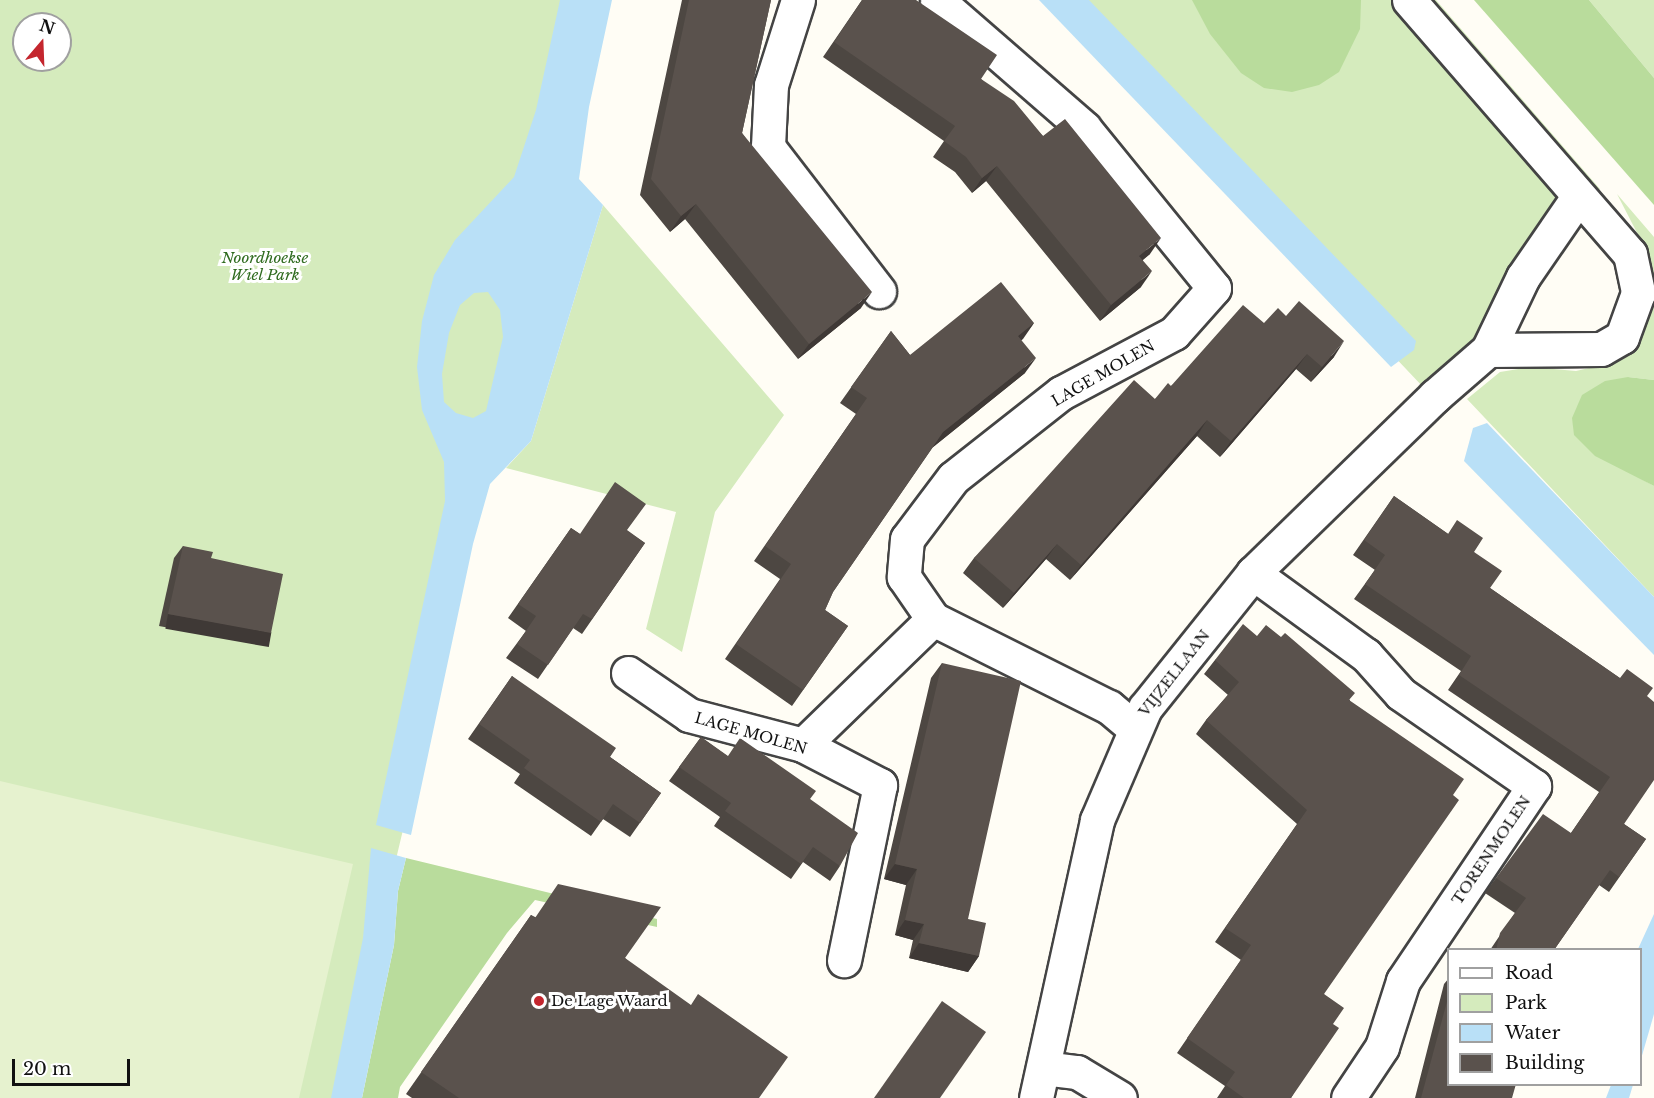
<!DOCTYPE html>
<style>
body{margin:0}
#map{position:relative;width:1654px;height:1098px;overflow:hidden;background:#fffdf5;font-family:"Libre Baskerville",serif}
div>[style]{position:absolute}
.green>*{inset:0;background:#d5ebbd}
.forest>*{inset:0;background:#b9dc9c}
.pitch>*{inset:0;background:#e6f2cf}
.water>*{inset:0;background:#b9e0f7}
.roads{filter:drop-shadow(2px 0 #444) drop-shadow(-2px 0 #444) drop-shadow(0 2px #444) drop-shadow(0 -2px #444)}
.street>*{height:33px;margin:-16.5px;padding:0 16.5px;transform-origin:16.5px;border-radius:16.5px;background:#fff}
.wall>*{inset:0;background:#4d4742}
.shaded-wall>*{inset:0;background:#3f3936;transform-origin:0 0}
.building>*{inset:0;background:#5a524d}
.dots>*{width:16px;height:16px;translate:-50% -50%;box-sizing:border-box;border:3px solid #fff;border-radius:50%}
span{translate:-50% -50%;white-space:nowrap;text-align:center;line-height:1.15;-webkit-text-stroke:6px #fff;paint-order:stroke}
.park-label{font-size:15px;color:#2f6b1f;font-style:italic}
.street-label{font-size:15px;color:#111}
.poi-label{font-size:15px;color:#111}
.left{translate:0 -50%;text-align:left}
.legend{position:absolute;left:1447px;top:948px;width:195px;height:138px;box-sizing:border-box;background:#fff;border:2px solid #a0a0a0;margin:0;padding:8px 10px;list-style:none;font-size:18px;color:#111}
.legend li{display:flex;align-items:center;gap:12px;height:30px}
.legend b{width:30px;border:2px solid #a0a0a0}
.north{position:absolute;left:12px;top:12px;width:60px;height:60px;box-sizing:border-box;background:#fff;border:2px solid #a0a0a0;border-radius:50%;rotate:19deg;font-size:16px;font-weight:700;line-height:24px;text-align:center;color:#111}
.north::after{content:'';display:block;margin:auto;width:21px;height:27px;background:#c4262e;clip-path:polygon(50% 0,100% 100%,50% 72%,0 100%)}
.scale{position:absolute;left:12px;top:1059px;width:118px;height:27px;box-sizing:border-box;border:3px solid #111;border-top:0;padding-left:8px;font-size:18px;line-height:21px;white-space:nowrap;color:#111;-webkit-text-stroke:4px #fff;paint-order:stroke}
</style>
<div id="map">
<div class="green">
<div style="clip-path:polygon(evenodd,0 0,592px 0,529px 302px,339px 1098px,0 1098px,0 0,24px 24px,60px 24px,60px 60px,24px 60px,24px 24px)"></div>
<div style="clip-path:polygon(1057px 0,1436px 0,1600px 189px,1488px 315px,1487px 332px,1440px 369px,1424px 388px)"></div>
<div style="clip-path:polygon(1589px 0,1654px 0,1654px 78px)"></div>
<div style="clip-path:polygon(1617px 194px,1654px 237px,1654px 278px,1649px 256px)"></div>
<div style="clip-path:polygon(603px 205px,784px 415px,715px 512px,682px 652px,646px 629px,676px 512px,506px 468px,531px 441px)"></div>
<div style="clip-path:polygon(1654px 305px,1654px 380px,1628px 377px,1629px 472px,1654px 486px,1654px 597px,1467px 399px,1500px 372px,1531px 367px,1576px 371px,1615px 362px,1636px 343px)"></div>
</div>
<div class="forest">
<div style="clip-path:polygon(1192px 0,1361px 0,1360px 29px,1339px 72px,1319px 85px,1292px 92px,1264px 88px,1241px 73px,1210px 34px)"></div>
<div style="clip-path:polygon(1474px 0,1589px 0,1654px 78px,1654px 205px)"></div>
<div style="clip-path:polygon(1628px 377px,1654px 380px,1654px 486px,1595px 456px,1574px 435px,1572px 418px,1582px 395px,1605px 381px)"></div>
<div style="clip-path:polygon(406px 858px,657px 919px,657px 927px,535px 900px,507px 933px,400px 1087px,398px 1098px,362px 1098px,394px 945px,398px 891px)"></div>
</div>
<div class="pitch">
<div style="clip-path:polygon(0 781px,353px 864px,299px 1098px,0 1098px)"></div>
</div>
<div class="water">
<div style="clip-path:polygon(evenodd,560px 0,612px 0,589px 107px,579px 179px,603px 205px,531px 441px,490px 484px,473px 544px,411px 835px,376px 825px,445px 501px,444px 462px,422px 410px,417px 367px,422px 321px,434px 275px,455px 240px,514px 177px,536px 110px,560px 0,488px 292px,500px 310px,503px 337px,486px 411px,473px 418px,456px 413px,444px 402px,442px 374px,449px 333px,460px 305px,474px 293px,488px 292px)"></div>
<div style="clip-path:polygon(1039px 0,1089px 0,1416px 341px,1414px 350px,1391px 367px)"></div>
<div style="clip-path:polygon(1487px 423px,1654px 597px,1654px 655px,1464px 461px,1473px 428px)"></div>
<div style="clip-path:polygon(371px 848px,406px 858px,398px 891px,394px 945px,362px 1098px,331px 1098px,363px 938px)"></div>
<div style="clip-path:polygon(1654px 914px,1654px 1014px,1641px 1059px,1638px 949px)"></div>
<div style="clip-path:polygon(1611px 1085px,1633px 1085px,1629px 1098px,1606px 1098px)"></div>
</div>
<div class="roads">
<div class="street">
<div style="left:798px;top:0;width:89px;rotate:107.6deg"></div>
<div style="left:771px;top:85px;width:62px;rotate:92.8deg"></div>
<div style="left:768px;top:147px;width:182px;rotate:52.4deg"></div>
<div style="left:937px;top:0;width:195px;rotate:41deg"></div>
<div style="left:1084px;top:128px;width:206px;rotate:50.9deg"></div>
<div style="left:1214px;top:288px;width:60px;rotate:131.6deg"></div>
<div style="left:1174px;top:333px;width:128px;rotate:152deg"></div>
<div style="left:1061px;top:393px;width:137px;rotate:141.8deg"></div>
<div style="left:953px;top:478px;width:76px;rotate:127deg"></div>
<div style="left:907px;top:539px;width:38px;rotate:95deg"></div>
<div style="left:904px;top:577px;width:51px;rotate:55.4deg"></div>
<div style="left:933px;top:619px;width:197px;rotate:26.6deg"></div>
<div style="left:1109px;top:707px;width:33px;rotate:40deg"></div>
<div style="left:1409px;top:0;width:337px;rotate:49deg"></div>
<div style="left:1630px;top:254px;width:40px;rotate:78deg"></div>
<div style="left:1638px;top:293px;width:47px;rotate:110deg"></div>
<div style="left:1622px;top:337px;width:24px;rotate:150deg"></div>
<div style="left:1601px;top:349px;width:113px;rotate:179.5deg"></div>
<div style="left:1488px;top:350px;width:81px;rotate:-64.4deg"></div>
<div style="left:1523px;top:277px;width:97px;rotate:-55.5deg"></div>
<div style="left:1253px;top:573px;width:140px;rotate:36deg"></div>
<div style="left:1366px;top:655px;width:52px;rotate:48.1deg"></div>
<div style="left:1401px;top:694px;width:162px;rotate:34.7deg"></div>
<div style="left:1534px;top:786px;width:235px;rotate:123.9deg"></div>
<div style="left:1403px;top:981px;width:69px;rotate:107.7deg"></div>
<div style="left:1382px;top:1047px;width:61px;rotate:123.7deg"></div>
<div style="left:628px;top:673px;width:74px;rotate:34.5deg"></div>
<div style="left:689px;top:715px;width:118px;rotate:14.7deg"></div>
<div style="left:803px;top:745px;width:87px;rotate:27.5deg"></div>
<div style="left:880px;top:785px;width:179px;rotate:101.6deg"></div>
<div style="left:803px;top:745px;width:181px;rotate:-44.1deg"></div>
<div style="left:1043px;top:1068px;width:34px;rotate:7deg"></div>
<div style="left:1077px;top:1072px;width:50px;rotate:31.2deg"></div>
<div style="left:1036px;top:1098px;width:285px;rotate:-77.6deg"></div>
<div style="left:1097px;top:820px;width:122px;rotate:-66.8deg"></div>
<div style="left:1145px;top:708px;width:173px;rotate:-51.3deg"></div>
<div style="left:1253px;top:573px;width:254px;rotate:-44.2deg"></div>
<div style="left:1435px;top:396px;width:70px;rotate:-41deg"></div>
</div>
</div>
<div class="wall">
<div style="clip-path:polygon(682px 0,771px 0,742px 133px,861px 308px,798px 359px,685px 219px,670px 232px,640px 195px)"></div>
<div style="clip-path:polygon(862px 0,981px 79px,1043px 136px,1150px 254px,1143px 260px,1141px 287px,1100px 321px,986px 181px,972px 193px,955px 172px,933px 157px,944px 141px,823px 57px)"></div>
<div style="clip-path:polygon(1034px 323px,1021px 340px,1025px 373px,933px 447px,833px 592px,825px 610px,848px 626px,792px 706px,725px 659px,780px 579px,754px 561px,856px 414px,840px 403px,891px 331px,910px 355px)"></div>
<div style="clip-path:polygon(1264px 323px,1334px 357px,1311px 382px,1296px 369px,1220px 457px,1197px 436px,1070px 580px,1046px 559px,1003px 608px,963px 573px,974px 558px,1155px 399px,1171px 386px)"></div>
<div style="clip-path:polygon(1394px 496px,1474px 552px,1490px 588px,1647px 697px,1624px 824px,1646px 839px,1609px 892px,1599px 885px,1554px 950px,1490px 950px,1515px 913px,1485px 893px,1496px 878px,1571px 833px,1599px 792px,1448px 690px,1461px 671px,1354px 599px,1375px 570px,1353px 555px)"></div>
<div style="clip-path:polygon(571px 528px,580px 534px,627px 531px,645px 543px,582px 634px,573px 628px,538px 679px,506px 658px,526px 631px,508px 618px)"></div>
<div style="clip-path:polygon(183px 546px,262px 645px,159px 626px,174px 558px)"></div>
<div style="clip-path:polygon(1257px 636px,1350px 700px,1324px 994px,1333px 1024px,1291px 1098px,1217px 1098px,1225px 1086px,1177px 1053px,1241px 960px,1215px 942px,1297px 824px,1196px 734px,1206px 720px,1228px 695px,1204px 674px,1215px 660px)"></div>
<div style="clip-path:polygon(942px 663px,968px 919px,979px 956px,968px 972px,909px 958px,913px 940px,895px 935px,906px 885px,884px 879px,931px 678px)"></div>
<div style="clip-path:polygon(512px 676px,610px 757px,661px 793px,630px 837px,603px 819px,591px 836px,514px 783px,520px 774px,468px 739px)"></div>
<div style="clip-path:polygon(701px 737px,727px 756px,810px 799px,840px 866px,830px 881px,803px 862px,791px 879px,714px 826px,720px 817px,669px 781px)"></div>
<div style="clip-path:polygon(531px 915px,535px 917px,625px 958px,759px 1098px,412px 1098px,406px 1094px)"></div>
<div style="clip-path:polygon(1449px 978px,1449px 1084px,1512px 1098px,1415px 1098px,1444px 984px)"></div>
</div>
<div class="shaded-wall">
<div style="clip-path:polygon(997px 166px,986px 181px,972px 193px,982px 178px)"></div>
<div style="clip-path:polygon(696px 204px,685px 219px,670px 232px,681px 216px)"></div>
<div style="clip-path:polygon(1161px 238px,1150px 254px,1128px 271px,1139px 256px)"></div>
<div style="clip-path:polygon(1152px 271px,1141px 287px,1100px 321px,1111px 305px)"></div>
<div style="clip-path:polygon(872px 292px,861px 308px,798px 359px,809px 344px)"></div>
<div style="clip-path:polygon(1034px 323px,1023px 339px,1007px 352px,1018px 336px)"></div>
<div style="clip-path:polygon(1344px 341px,1334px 357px,1311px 382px,1322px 367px)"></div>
<div style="clip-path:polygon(1307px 354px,1296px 369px,1220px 457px,1231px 441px)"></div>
<div style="clip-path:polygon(1036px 358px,1025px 373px,932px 448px,943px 432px)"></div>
<div style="clip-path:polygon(1207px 420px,1197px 436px,1070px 580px,1081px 565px)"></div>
<div style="clip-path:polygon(1057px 544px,1046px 559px,1003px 608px,1014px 593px)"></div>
<div style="left:168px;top:614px;width:105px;height:15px;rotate:10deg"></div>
<div style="clip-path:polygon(895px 864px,917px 869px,906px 885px,884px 879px)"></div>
<div style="clip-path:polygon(905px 920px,924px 924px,913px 940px,895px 935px)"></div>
<div style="clip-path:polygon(919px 943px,979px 956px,968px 972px,909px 958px)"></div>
</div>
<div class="building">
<div style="clip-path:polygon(689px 0,771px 0,742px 133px,872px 292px,809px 344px,696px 204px,681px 216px,651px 179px)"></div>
<div style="clip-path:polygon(862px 0,916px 0,997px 55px,981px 79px,1014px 101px,1043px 136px,1065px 119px,1161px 238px,1139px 256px,1152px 271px,1111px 305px,997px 166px,982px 178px,966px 157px,944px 141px,955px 126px,834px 42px)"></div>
<div style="clip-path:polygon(1001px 282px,1034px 323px,1018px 336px,1036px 358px,943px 432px,833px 592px,825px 610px,848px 626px,803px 690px,736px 644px,791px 564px,765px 546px,867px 398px,851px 387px,891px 331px,910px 355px)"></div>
<div style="clip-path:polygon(1299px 301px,1344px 341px,1322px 367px,1307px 354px,1231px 441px,1207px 420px,1081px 565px,1057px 544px,1014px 593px,974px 558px,1134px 380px,1155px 399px,1168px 383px,1171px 386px,1243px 305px,1264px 323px,1278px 308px,1286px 316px)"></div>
<div style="clip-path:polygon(615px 482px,646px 504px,627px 530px,645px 543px,592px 619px,583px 614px,548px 665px,517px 644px,536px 616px,518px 604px,571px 528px,580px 534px)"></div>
<div style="clip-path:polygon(1394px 496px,1448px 534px,1457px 520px,1483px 538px,1474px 552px,1502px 571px,1490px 588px,1620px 678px,1627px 669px,1653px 688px,1647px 696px,1654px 702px,1654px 780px,1624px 824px,1646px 839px,1619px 877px,1610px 870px,1554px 950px,1496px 950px,1500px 933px,1526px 898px,1496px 878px,1543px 814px,1571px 833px,1610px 777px,1459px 675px,1471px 656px,1365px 584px,1385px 555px,1364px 540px)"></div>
<div style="clip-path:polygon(183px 546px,213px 552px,211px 558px,283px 574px,271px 633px,168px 614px)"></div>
<div style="clip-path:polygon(1243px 624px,1257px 636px,1266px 625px,1281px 637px,1285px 633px,1355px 693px,1349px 700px,1464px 779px,1453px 795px,1459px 800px,1324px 994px,1344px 1008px,1333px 1024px,1339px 1028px,1291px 1098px,1244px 1098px,1226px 1085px,1235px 1072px,1187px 1038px,1251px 945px,1225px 928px,1307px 810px,1206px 720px,1239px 682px,1215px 660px)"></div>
<div style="clip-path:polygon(942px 663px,1021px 681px,968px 919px,986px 923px,979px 956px,919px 943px,924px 924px,905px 920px,917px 869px,895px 864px)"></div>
<div style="clip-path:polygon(512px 676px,616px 748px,610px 757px,661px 793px,640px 823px,613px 804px,601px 822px,524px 768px,530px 760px,479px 724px)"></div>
<div style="clip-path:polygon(701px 737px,728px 756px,740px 738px,816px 791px,810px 799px,858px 833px,840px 866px,813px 847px,801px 864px,725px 811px,731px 803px,679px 767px)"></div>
<div style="clip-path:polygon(558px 884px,661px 907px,625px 958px,691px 1005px,698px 994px,788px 1057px,759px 1098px,459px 1098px,421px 1072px,531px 915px,535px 918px)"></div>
<div style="clip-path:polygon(1449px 994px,1449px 1084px,1516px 1084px,1512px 1098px,1421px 1098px)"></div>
<div style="clip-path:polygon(942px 1001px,986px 1032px,940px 1098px,874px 1098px)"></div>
</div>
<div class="dots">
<div style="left:539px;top:1001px;background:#c4262e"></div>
</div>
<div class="park-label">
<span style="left:265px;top:266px">Noordhoekse<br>Wiel Park</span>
</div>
<div class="street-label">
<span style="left:1103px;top:373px;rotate:-30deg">LAGE MOLEN</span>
<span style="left:1174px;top:673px;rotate:-52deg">VIJZELLAAN</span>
<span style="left:751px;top:733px;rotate:16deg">LAGE MOLEN</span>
<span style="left:1491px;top:850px;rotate:-56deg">TORENMOLEN</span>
</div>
<div class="poi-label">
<span class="left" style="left:551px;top:1001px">De Lage Waard</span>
</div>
<ul class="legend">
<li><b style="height:8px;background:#fff"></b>Road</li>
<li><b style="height:16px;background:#d5ebbd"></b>Park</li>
<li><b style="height:16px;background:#b9e0f7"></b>Water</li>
<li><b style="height:16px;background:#5a524d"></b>Building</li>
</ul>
<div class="north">N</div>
<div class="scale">20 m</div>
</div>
